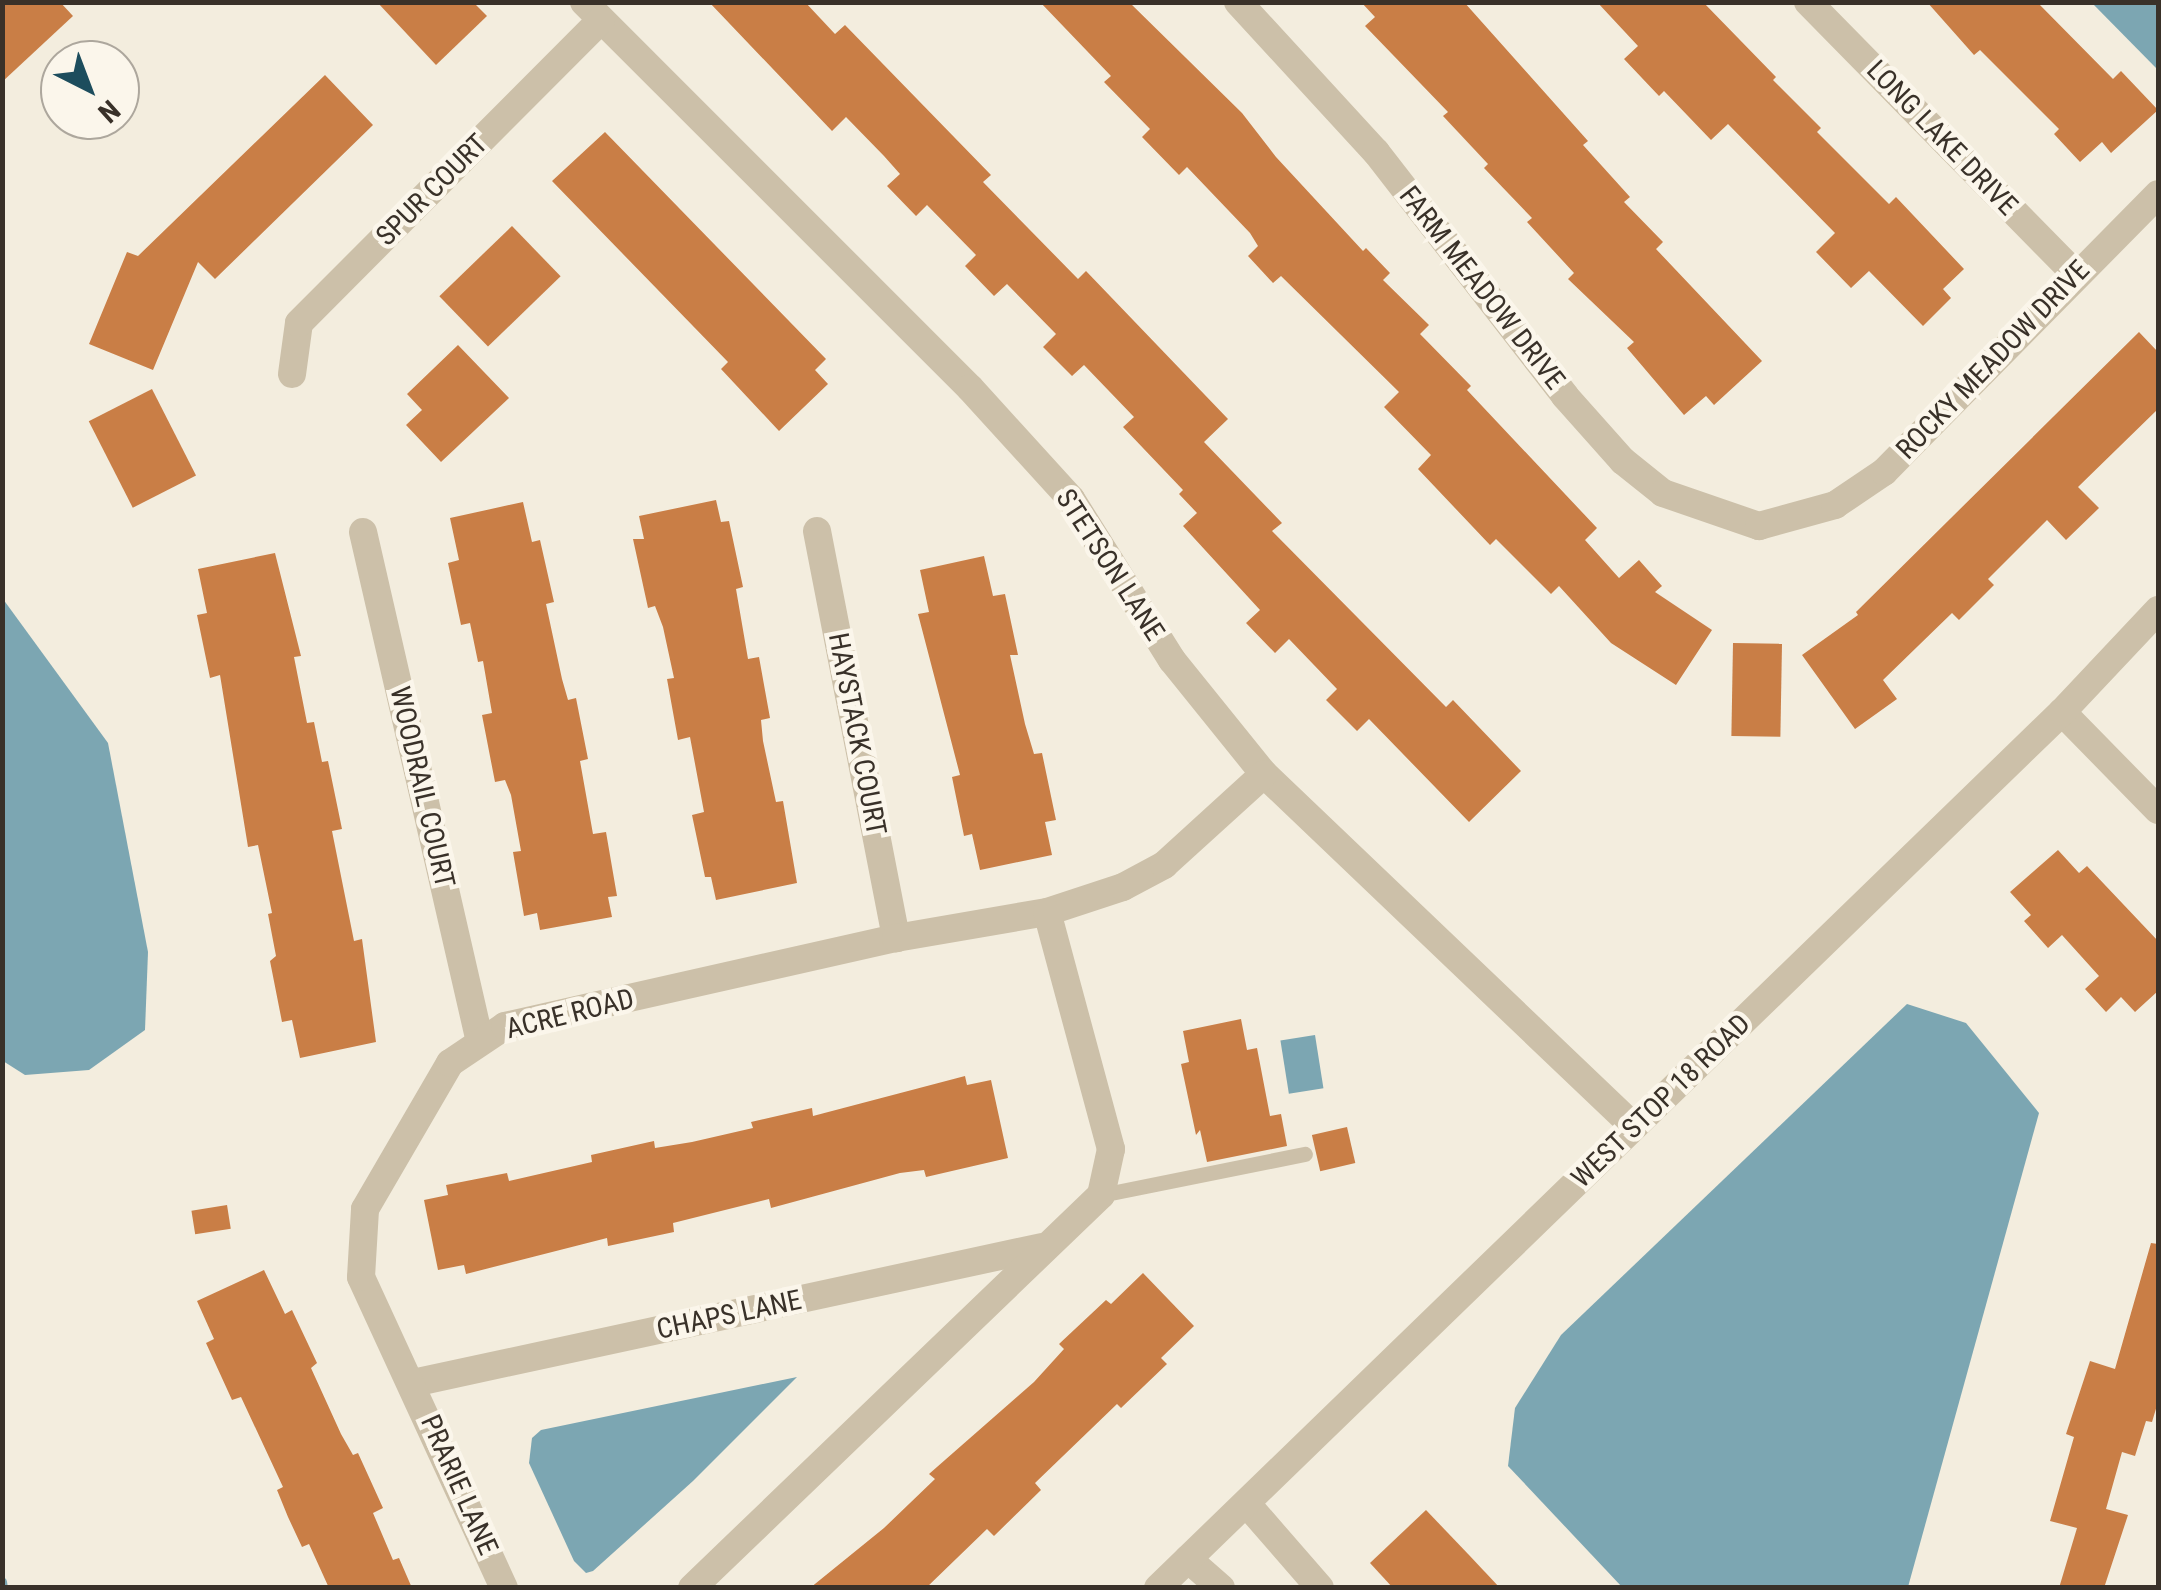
<!DOCTYPE html>
<style>
body{margin:0}
#map{position:relative;width:2161px;height:1590px;overflow:hidden;background:#f3edde;font-family:"Roboto Condensed",sans-serif}
div>[style]{position:absolute}
.water>*{inset:0;background:#7ca6b2;transform-origin:0 0}
.stream>*{height:10px;margin:-5px;padding:0 5px;transform-origin:5px;border-radius:5px;background:#7ca6b2}
.building>*{inset:0;background:#c97e46;transform-origin:0 0}
.service>*{height:15px;margin:-7.5px;padding:0 7.5px;transform-origin:7.5px;border-radius:7.5px;background:#ccc0a9}
.minor>*{height:28px;margin:-14px;padding:0 14px;transform-origin:14px;border-radius:14px;background:#ccc0a9}
.tertiary>*{height:28px;margin:-14px;padding:0 14px;transform-origin:14px;border-radius:14px;background:#ccc0a9}
span{translate:-50% -50%;white-space:nowrap;text-align:center;line-height:1.15;-webkit-text-stroke:9px #fbf6eb;paint-order:stroke}
.street-label{font-size:28px;color:#393129}
.frame{position:absolute;inset:0;border:5px solid #393129;pointer-events:none}
.north{position:absolute;left:40px;top:40px;width:100px;height:100px;box-sizing:border-box;background:#fbf6eb;border:2px solid #ada79d;border-radius:50%;rotate:138deg;font-size:28px;font-weight:700;line-height:40px;text-align:center;color:#393129}
.north::after{content:'';display:block;margin:auto;width:35px;height:45px;background:#1d4d5d;clip-path:polygon(50% 0,100% 100%,50% 72%,0 100%)}
</style>
<div id="map">
<div class="water">
<div style="clip-path:polygon(2092px 3px,2158px 3px,2158px 70px)"></div>
<div style="clip-path:polygon(3px 599px,108px 743px,148px 952px,145px 1030px,89px 1070px,25px 1075px,3px 1061px)"></div>
<div style="clip-path:polygon(1907px 1004px,1966px 1023px,2039px 1113px,1908px 1587px,1622px 1587px,1508px 1466px,1515px 1408px,1561px 1335px)"></div>
<div style="left:1315px;top:1035px;width:54px;height:35px;rotate:81deg"></div>
<div style="clip-path:polygon(797px 1377px,693px 1481px,593px 1571px,586px 1573px,574px 1561px,529px 1463px,532px 1438px,541px 1430px)"></div>
</div>
<div class="stream">
<div style="left:2px;top:1582px;width:6px;rotate:81deg"></div>
</div>
<div class="building">
<div style="clip-path:polygon(2px 2px,60px 2px,73px 16px,2px 82px)"></div>
<div style="clip-path:polygon(377px 2px,473px 2px,487px 16px,436px 65px)"></div>
<div style="clip-path:polygon(709px 2px,805px 2px,835px 34px,845px 25px,991px 175px,983px 182px,1078px 279px,1086px 271px,1228px 419px,1204px 442px,1282px 523px,1272px 531px,1446px 707px,1453px 700px,1521px 771px,1469px 822px,1369px 719px,1357px 731px,1326px 700px,1337px 689px,1289px 639px,1275px 653px,1246px 623px,1260px 610px,1183px 526px,1197px 513px,1179px 494px,1183px 490px,1123px 427px,1134px 417px,1084px 365px,1072px 376px,1043px 347px,1056px 334px,1007px 284px,994px 296px,965px 266px,976px 255px,927px 205px,916px 216px,887px 186px,900px 174px,884px 156px,846px 117px,832px 131px)"></div>
<div style="clip-path:polygon(1040px 2px,1129px 2px,1242px 113px,1276px 157px,1363px 251px,1366px 248px,1390px 273px,1383px 280px,1429px 325px,1420px 334px,1471px 386px,1467px 390px,1597px 528px,1585px 540px,1619px 578px,1639px 560px,1662px 586px,1655px 592px,1712px 630px,1676px 685px,1611px 643px,1559px 586px,1551px 594px,1496px 539px,1490px 545px,1418px 469px,1431px 455px,1384px 407px,1399px 392px,1281px 276px,1273px 283px,1248px 256px,1258px 246px,1250px 233px,1187px 167px,1179px 175px,1142px 137px,1150px 129px,1104px 82px,1111px 76px)"></div>
<div style="clip-path:polygon(1361px 2px,1464px 2px,1588px 141px,1583px 145px,1630px 197px,1624px 202px,1663px 242px,1656px 249px,1762px 361px,1714px 405px,1706px 396px,1684px 415px,1627px 348px,1634px 342px,1568px 279px,1574px 273px,1527px 222px,1532px 218px,1484px 168px,1488px 164px,1443px 116px,1448px 112px,1365px 26px,1375px 17px)"></div>
<div style="clip-path:polygon(1597px 2px,1703px 2px,1776px 77px,1773px 80px,1821px 128px,1817px 132px,1889px 204px,1896px 197px,1964px 269px,1943px 289px,1951px 298px,1923px 326px,1869px 271px,1851px 288px,1816px 252px,1835px 233px,1728px 124px,1711px 140px,1664px 91px,1659px 96px,1624px 59px,1638px 46px)"></div>
<div style="clip-path:polygon(1927px 2px,2037px 2px,2113px 79px,2121px 71px,2158px 110px,2111px 153px,2102px 142px,2080px 162px,2054px 134px,2059px 129px,1980px 50px,1974px 55px)"></div>
<div style="clip-path:polygon(325px 75px,373px 125px,215px 279px,198px 262px,153px 370px,89px 344px,127px 252px,138px 256px)"></div>
<div style="clip-path:polygon(605px 132px,826px 359px,815px 370px,828px 384px,779px 431px,721px 369px,728px 362px,552px 181px)"></div>
<div style="left:512px;top:226px;width:70px;height:101px;rotate:46deg"></div>
<div style="clip-path:polygon(2139px 332px,2158px 352px,2158px 409px,2078px 487px,2099px 508px,2066px 540px,2047px 520px,1988px 579px,1994px 585px,1959px 620px,1952px 613px,1883px 680px,1897px 699px,1855px 729px,1802px 655px,1858px 615px,1856px 612px)"></div>
<div style="clip-path:polygon(458px 345px,509px 398px,441px 462px,406px 425px,422px 410px,407px 394px)"></div>
<div style="left:152px;top:389px;width:97px;height:71px;rotate:63deg"></div>
<div style="clip-path:polygon(716px 500px,721px 522px,729px 521px,743px 587px,736px 589px,748px 659px,759px 657px,770px 718px,761px 720px,763px 741px,776px 802px,783px 801px,797px 883px,716px 900px,711px 877px,705px 877px,692px 815px,704px 812px,690px 737px,678px 740px,667px 679px,674px 678px,663px 627px,655px 606px,648px 608px,633px 539px,644px 539px,639px 516px)"></div>
<div style="clip-path:polygon(523px 502px,532px 542px,540px 540px,554px 602px,546px 604px,562px 679px,568px 700px,576px 698px,588px 759px,580px 761px,593px 834px,606px 832px,617px 896px,608px 897px,612px 917px,540px 930px,537px 913px,524px 916px,513px 852px,521px 851px,511px 795px,505px 780px,495px 782px,482px 715px,492px 713px,483px 661px,478px 662px,470px 623px,461px 625px,448px 563px,459px 560px,450px 518px)"></div>
<div style="clip-path:polygon(275px 553px,301px 656px,294px 657px,307px 723px,314px 722px,322px 762px,328px 761px,342px 829px,332px 831px,354px 941px,362px 939px,376px 1042px,300px 1058px,292px 1020px,282px 1022px,270px 961px,276px 956px,268px 914px,272px 913px,258px 845px,248px 847px,220px 675px,210px 678px,197px 615px,207px 613px,198px 569px)"></div>
<div style="clip-path:polygon(984px 556px,993px 596px,1005px 594px,1018px 655px,1010px 655px,1025px 724px,1034px 754px,1042px 753px,1056px 820px,1045px 822px,1052px 855px,980px 870px,972px 834px,964px 836px,952px 777px,960px 775px,918px 614px,929px 612px,920px 570px)"></div>
<div style="left:1733px;top:643px;width:49px;height:93px;rotate:1deg"></div>
<div style="clip-path:polygon(2058px 850px,2079px 873px,2087px 866px,2158px 941px,2158px 991px,2135px 1012px,2121px 997px,2106px 1012px,2085px 989px,2099px 976px,2062px 935px,2048px 948px,2024px 921px,2031px 915px,2010px 892px)"></div>
<div style="clip-path:polygon(1241px 1019px,1247px 1050px,1257px 1048px,1270px 1116px,1281px 1114px,1287px 1146px,1207px 1162px,1200px 1130px,1196px 1135px,1181px 1064px,1189px 1062px,1183px 1031px)"></div>
<div style="clip-path:polygon(965px 1076px,967px 1085px,991px 1080px,1008px 1158px,926px 1177px,924px 1170px,900px 1173px,771px 1208px,769px 1199px,673px 1223px,674px 1232px,608px 1246px,607px 1238px,466px 1274px,464px 1265px,438px 1270px,424px 1200px,448px 1195px,446px 1185px,507px 1173px,509px 1181px,592px 1162px,591px 1155px,654px 1141px,655px 1148px,692px 1142px,753px 1128px,751px 1122px,812px 1108px,813px 1116px)"></div>
<div style="left:1347px;top:1127px;width:37px;height:36px;rotate:77deg"></div>
<div style="left:227px;top:1205px;width:24px;height:36px;rotate:81deg"></div>
<div style="clip-path:polygon(2151px 1243px,2158px 1244px,2158px 1402px,2152px 1422px,2146px 1421px,2135px 1456px,2122px 1452px,2106px 1509px,2128px 1515px,2104px 1588px,2059px 1588px,2077px 1528px,2050px 1521px,2074px 1437px,2066px 1434px,2090px 1361px,2115px 1369px)"></div>
<div style="clip-path:polygon(264px 1270px,285px 1314px,292px 1310px,317px 1363px,311px 1368px,341px 1434px,353px 1455px,358px 1453px,383px 1508px,373px 1513px,393px 1560px,399px 1558px,412px 1588px,329px 1588px,309px 1544px,302px 1547px,288px 1517px,277px 1490px,283px 1487px,241px 1397px,232px 1400px,206px 1343px,214px 1339px,197px 1301px)"></div>
<div style="clip-path:polygon(1143px 1273px,1194px 1326px,1161px 1358px,1167px 1364px,1121px 1408px,1117px 1404px,1035px 1483px,1041px 1490px,994px 1536px,987px 1529px,926px 1588px,810px 1588px,884px 1528px,935px 1479px,929px 1474px,1034px 1382px,1064px 1349px,1059px 1344px,1106px 1300px,1111px 1304px)"></div>
<div style="clip-path:polygon(1426px 1510px,1469px 1555px,1500px 1588px,1393px 1588px,1370px 1563px)"></div>
</div>
<div class="service">
<div style="left:1101px;top:1195px;width:208px;rotate:-11.4deg"></div>
</div>
<div class="minor">
<div style="left:584px;top:2px;width:546px;rotate:45deg"></div>
<div style="left:970px;top:388px;width:150px;rotate:47.7deg"></div>
<div style="left:1071px;top:499px;width:190px;rotate:57.9deg"></div>
<div style="left:1172px;top:660px;width:146px;rotate:51.1deg"></div>
<div style="left:1264px;top:774px;width:511px;rotate:43.65deg"></div>
<div style="left:1238px;top:2px;width:204px;rotate:47.4deg"></div>
<div style="left:1376px;top:152px;width:309px;rotate:52.2deg"></div>
<div style="left:1565px;top:396px;width:87px;rotate:48.3deg"></div>
<div style="left:1623px;top:461px;width:51px;rotate:38.7deg"></div>
<div style="left:1663px;top:493px;width:102px;rotate:19deg"></div>
<div style="left:1759px;top:526px;width:79px;rotate:-15.4deg"></div>
<div style="left:1835px;top:505px;width:59px;rotate:-34deg"></div>
<div style="left:1884px;top:472px;width:390px;rotate:-45.4deg"></div>
<div style="left:1808px;top:2px;width:381px;rotate:45.5deg"></div>
<div style="left:292px;top:374px;width:51px;rotate:-82.2deg"></div>
<div style="left:299px;top:323px;width:428px;rotate:-45.1deg"></div>
<div style="left:817px;top:531px;width:415px;rotate:79deg"></div>
<div style="left:363px;top:532px;width:523px;rotate:77.08deg"></div>
<div style="left:2062px;top:712px;width:137px;rotate:45.6deg"></div>
<div style="left:413px;top:1383px;width:644px;rotate:-12.2deg"></div>
<div style="left:1247px;top:1504px;width:111px;rotate:49deg"></div>
<div style="left:1188px;top:1559px;width:44px;rotate:41.3deg"></div>
<div style="left:504px;top:1588px;width:342px;rotate:-114.7deg"></div>
<div style="left:361px;top:1277px;width:68px;rotate:-86.6deg"></div>
<div style="left:365px;top:1209px;width:169px;rotate:-59.8deg"></div>
<div style="left:450px;top:1063px;width:66px;rotate:-33.9deg"></div>
<div style="left:505px;top:1026px;width:401px;rotate:-12.7deg"></div>
<div style="left:896px;top:938px;width:153px;rotate:-9.8deg"></div>
<div style="left:1047px;top:912px;width:80px;rotate:-18.2deg"></div>
<div style="left:1123px;top:887px;width:47px;rotate:-28.2deg"></div>
<div style="left:1164px;top:865px;width:135px;rotate:-42.3deg"></div>
<div style="left:692px;top:1588px;width:567px;rotate:-43.86deg"></div>
<div style="left:1101px;top:1195px;width:47px;rotate:-77.7deg"></div>
<div style="left:1111px;top:1149px;width:245px;rotate:-105.1deg"></div>
</div>
<div class="tertiary">
<div style="left:1158px;top:1588px;width:1259px;rotate:-44.1deg"></div>
<div style="left:2062px;top:712px;width:140px;rotate:-46.7deg"></div>
</div>
<div class="street-label">
<span style="left:1942px;top:138px;rotate:46deg">LONG LAKE DRIVE</span>
<span style="left:432px;top:190px;rotate:-45deg">SPUR COURT</span>
<span style="left:1482px;top:288px;rotate:52deg">FARM MEADOW DRIVE</span>
<span style="left:1993px;top:360px;rotate:-46deg">ROCKY MEADOW DRIVE</span>
<span style="left:1110px;top:565px;rotate:57deg">STETSON LANE</span>
<span style="left:857px;top:734px;rotate:79deg">HAYSTACK COURT</span>
<span style="left:422px;top:787px;rotate:77deg">WOODRAIL COURT</span>
<span style="left:570px;top:1014px;rotate:-14deg">ACRE ROAD</span>
<span style="left:1661px;top:1101px;rotate:-44deg">WEST STOP 18 ROAD</span>
<span style="left:729px;top:1315px;rotate:-12deg">CHAPS LANE</span>
<span style="left:459px;top:1485px;rotate:66deg">PRARIE LANE</span>
</div>
<div class="frame"></div>
<div class="north">N</div>
</div>
